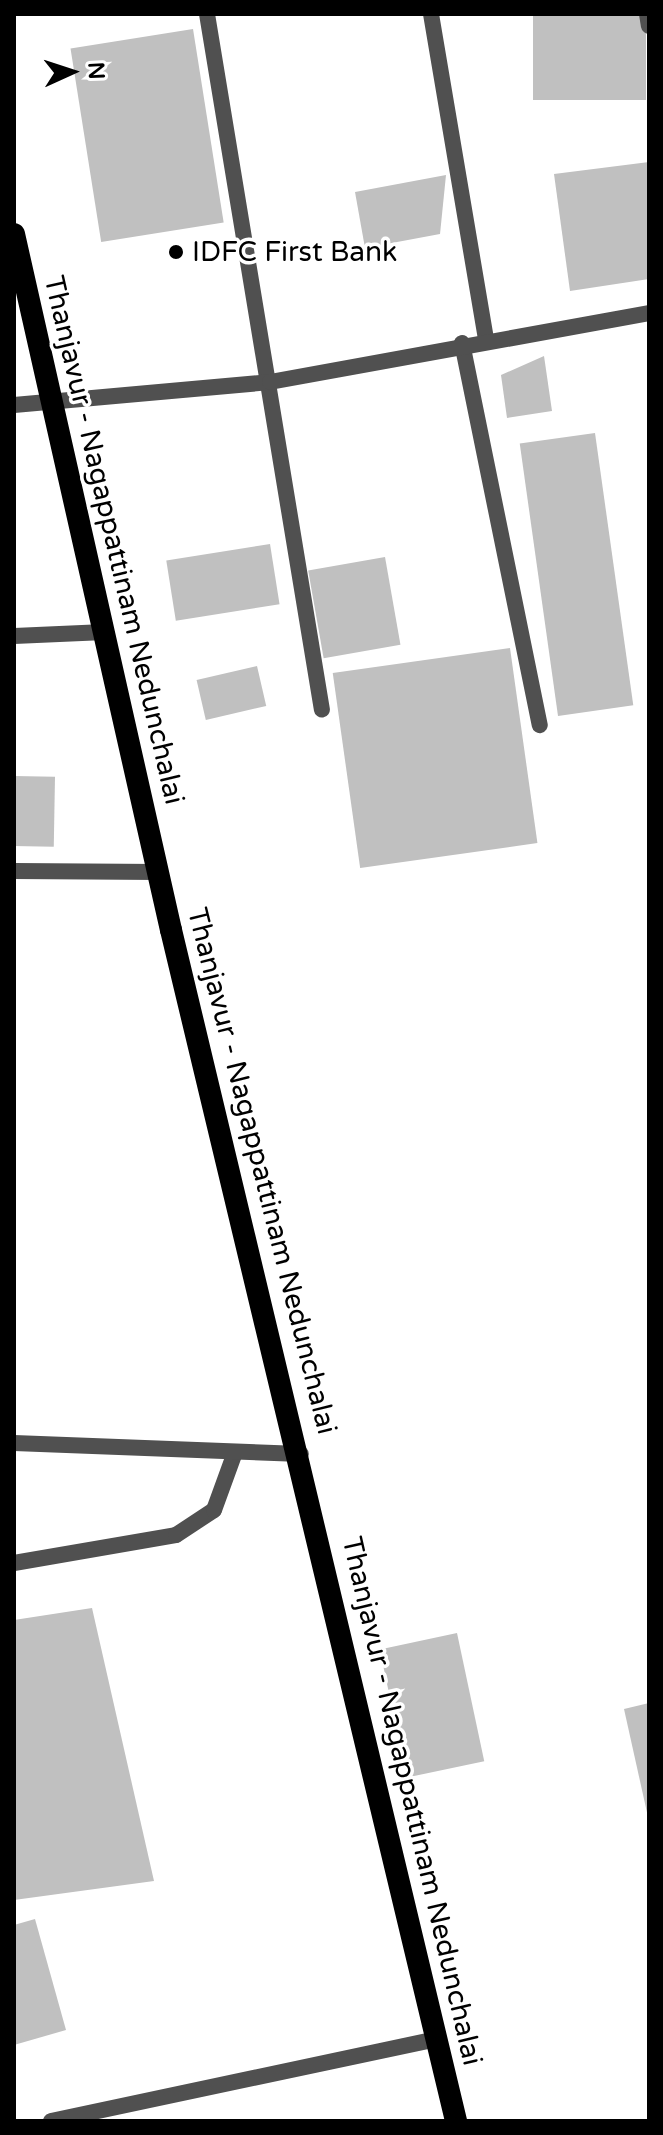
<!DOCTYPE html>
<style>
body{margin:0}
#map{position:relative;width:663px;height:2135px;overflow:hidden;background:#fff;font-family:"Varela Round",sans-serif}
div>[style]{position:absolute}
.building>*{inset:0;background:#c0c0c0;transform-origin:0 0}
.service>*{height:16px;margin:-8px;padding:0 8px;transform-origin:8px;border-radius:8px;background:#505050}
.minor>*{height:16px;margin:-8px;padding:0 8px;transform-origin:8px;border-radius:8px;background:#505050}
.trunk>*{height:22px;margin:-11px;padding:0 11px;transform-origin:11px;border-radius:11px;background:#000}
.dots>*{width:22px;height:22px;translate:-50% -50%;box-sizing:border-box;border:4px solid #fff;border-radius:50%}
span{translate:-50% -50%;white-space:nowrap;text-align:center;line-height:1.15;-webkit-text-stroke:7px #fff;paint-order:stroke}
.poi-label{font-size:28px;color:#000}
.left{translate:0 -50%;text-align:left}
.street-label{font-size:28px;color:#000}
.frame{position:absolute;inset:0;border:16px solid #000;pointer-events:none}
.north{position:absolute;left:32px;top:32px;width:80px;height:80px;-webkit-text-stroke:6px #fff;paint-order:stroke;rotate:87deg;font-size:22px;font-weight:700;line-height:32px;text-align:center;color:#000}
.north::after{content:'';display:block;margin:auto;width:28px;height:36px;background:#000;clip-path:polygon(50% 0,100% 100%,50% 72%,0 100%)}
</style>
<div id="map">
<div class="building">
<div style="left:533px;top:14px;width:113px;height:86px"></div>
<div style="left:193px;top:29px;width:196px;height:124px;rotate:81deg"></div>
<div style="clip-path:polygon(649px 162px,649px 279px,570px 291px,554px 174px)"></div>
<div style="clip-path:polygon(446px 175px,440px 234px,365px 248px,355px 192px)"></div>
<div style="clip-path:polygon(544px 356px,552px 411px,507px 418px,501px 375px)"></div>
<div style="left:595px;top:433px;width:275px;height:76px;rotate:82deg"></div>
<div style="left:270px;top:544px;width:61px;height:105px;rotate:81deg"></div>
<div style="left:385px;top:557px;width:89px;height:78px;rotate:80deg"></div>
<div style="left:510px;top:648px;width:197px;height:179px;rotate:82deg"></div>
<div style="left:257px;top:666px;width:41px;height:62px;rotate:77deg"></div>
<div style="left:14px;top:776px;width:41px;height:70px;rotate:1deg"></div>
<div style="clip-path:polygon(92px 1608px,154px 1881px,14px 1900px,14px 1620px)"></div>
<div style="left:457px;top:1633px;width:131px;height:79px;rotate:78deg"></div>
<div style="clip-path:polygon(649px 1703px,649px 1817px,648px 1817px,624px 1709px)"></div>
<div style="clip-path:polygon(35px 1919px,66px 2030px,14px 2045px,14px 1925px)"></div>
</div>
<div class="service">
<div style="left:14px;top:1563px;width:164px;rotate:-9.8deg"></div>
<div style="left:176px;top:1535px;width:45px;rotate:-33.3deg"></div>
<div style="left:214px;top:1510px;width:59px;rotate:-70deg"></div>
</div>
<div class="minor">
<div style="left:207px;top:14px;width:705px;rotate:80.62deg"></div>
<div style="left:431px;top:14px;width:329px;rotate:80.4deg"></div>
<div style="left:647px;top:14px;width:12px;rotate:81deg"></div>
<div style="left:462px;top:343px;width:390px;rotate:78.5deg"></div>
<div style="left:14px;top:405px;width:257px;rotate:-5.1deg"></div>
<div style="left:270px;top:382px;width:385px;rotate:-10.3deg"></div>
<div style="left:14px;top:636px;width:91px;rotate:-2.5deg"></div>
<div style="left:14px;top:871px;width:145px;rotate:0.4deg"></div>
<div style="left:14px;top:1443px;width:287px;rotate:2.2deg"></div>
<div style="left:51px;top:2121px;width:395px;rotate:-12deg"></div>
</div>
<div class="trunk">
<div style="left:14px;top:234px;width:713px;rotate:77.29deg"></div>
<div style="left:171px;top:930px;width:1225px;rotate:76.54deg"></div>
</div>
<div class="dots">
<div style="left:176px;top:252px;background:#000"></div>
</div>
<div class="poi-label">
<span class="left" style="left:192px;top:252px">IDFC First Bank</span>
</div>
<div class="street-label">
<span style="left:114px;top:540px;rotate:77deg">Thanjavur - Nagappattinam Nedunchalai</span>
<span style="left:262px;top:1171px;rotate:76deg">Thanjavur - Nagappattinam Nedunchalai</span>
<span style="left:412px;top:1801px;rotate:77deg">Thanjavur - Nagappattinam Nedunchalai</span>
</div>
<div class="frame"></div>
<div class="north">N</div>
</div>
